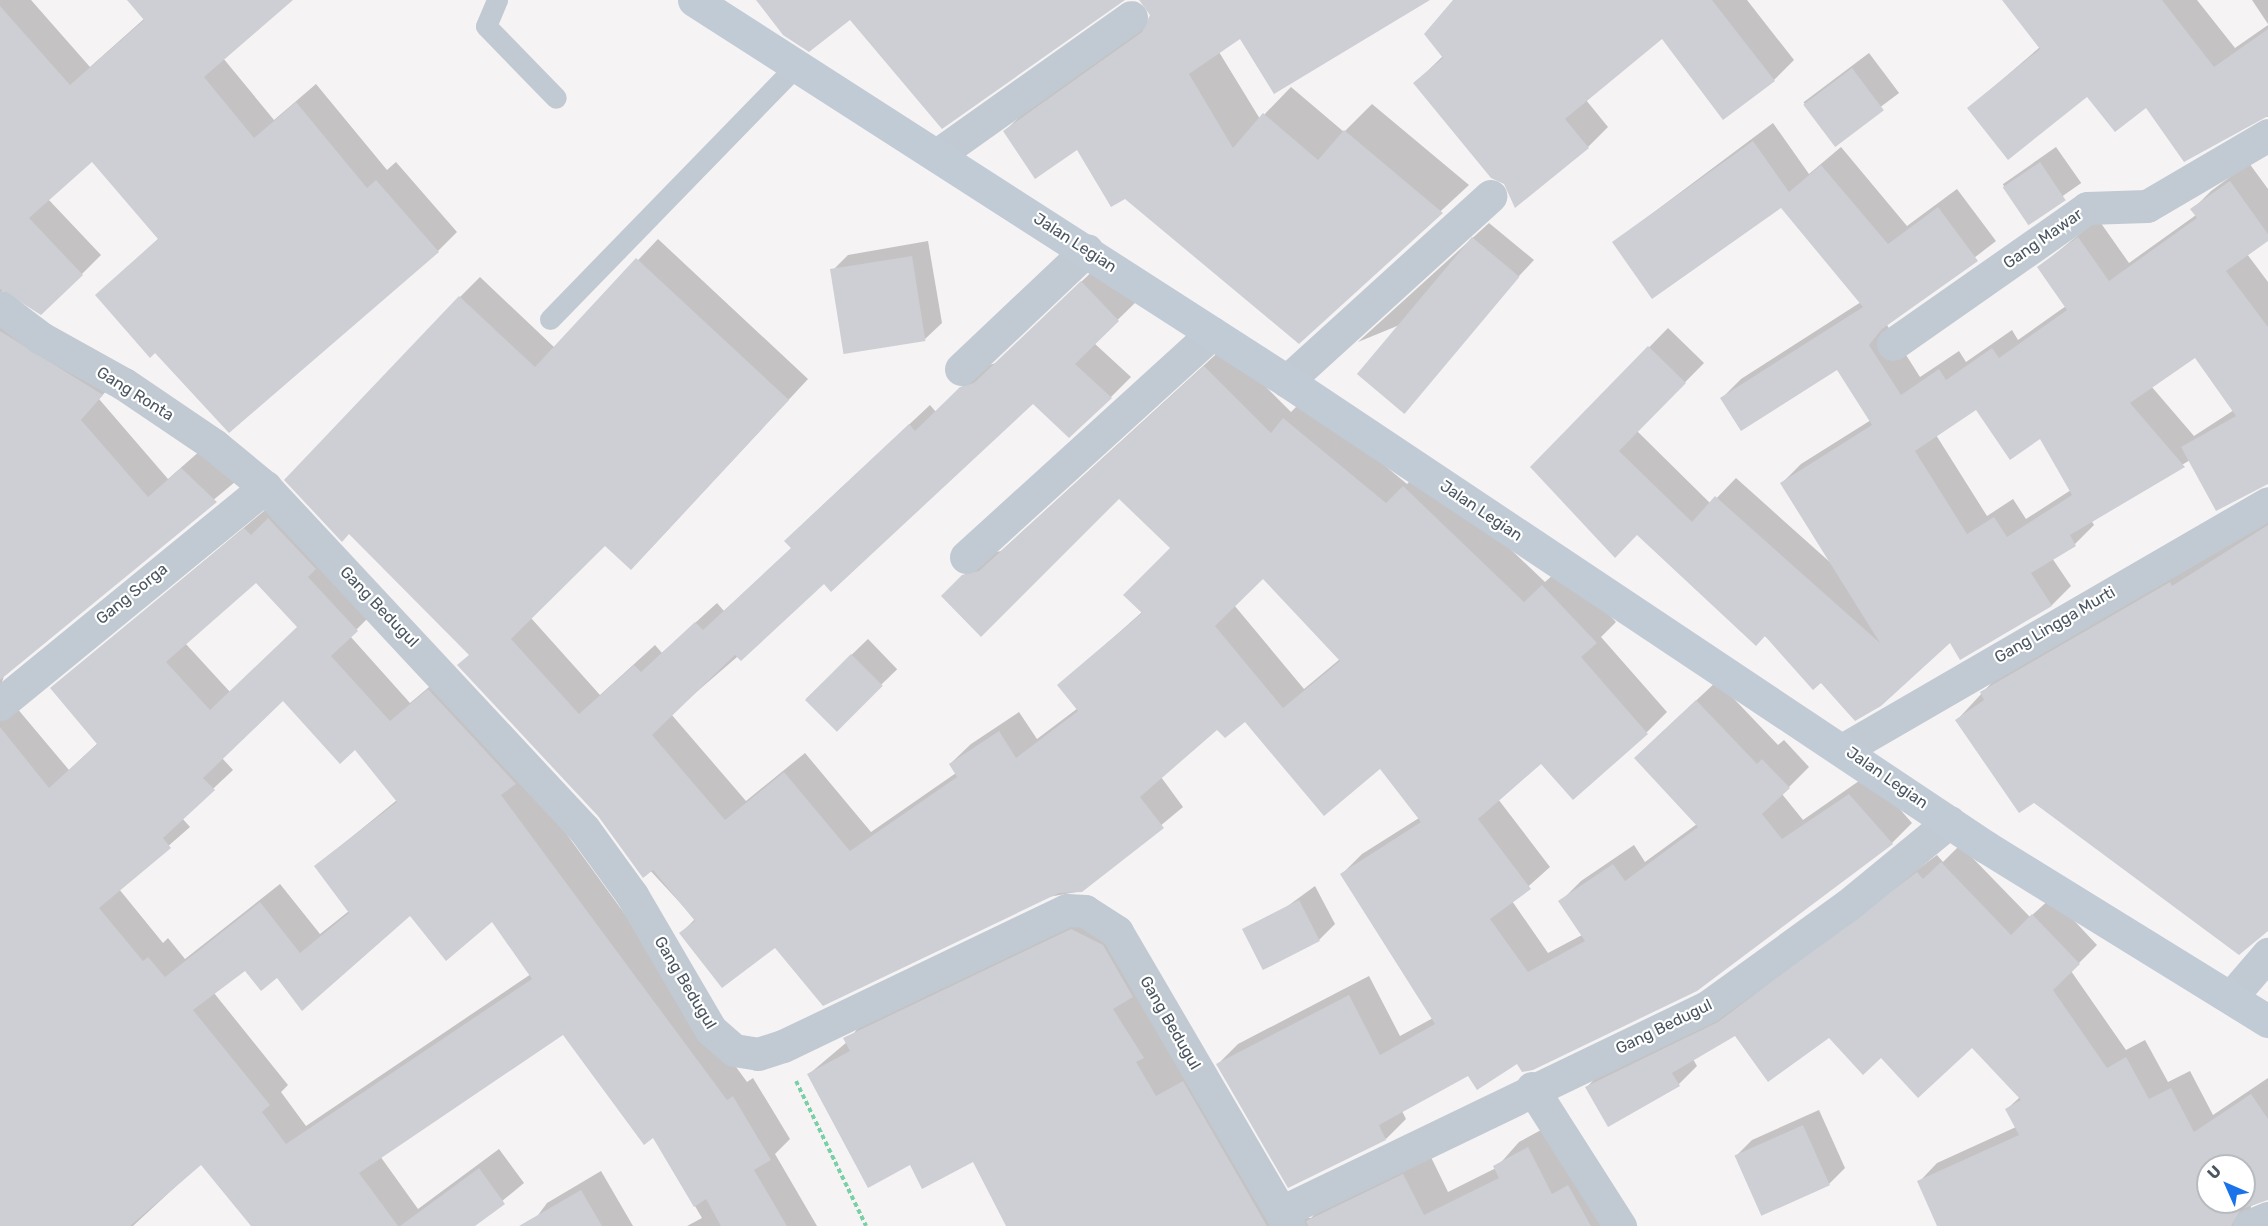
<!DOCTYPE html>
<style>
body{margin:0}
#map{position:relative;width:2268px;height:1226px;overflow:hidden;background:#f5f3f3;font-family:Rubik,sans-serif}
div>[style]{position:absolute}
.shadow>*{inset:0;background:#0003;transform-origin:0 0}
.building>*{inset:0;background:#cdcfd5;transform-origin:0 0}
.path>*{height:4px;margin-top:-2px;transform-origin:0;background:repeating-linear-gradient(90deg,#7ad0a6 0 4.5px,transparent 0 7.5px)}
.lane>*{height:21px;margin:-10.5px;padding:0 10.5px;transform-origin:10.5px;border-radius:10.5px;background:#c1cad2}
.street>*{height:33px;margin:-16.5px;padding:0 16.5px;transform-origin:16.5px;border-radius:16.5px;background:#c1cad2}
.secondary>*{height:33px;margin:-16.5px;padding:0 16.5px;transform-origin:16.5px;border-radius:16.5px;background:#c1cbd6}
span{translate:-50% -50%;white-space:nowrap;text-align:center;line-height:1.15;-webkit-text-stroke:4.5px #fff;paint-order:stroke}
.street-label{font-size:16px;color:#4a5661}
.north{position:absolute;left:2196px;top:1154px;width:60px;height:60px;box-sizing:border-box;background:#fff;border:2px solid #b7bbc0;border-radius:50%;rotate:315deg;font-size:16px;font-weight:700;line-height:24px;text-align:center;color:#4a5661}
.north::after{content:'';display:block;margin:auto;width:21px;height:27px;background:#1a73e8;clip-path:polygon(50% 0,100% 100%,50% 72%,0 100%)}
</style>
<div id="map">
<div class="shadow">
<div style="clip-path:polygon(evenodd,0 0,31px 0,90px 67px,145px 18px,129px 0,291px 0,223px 58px,274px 120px,316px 84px,387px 170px,396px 162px,457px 232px,438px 251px,156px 351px,97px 295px,159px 238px,92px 160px,48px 199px,101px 255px,82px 274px,3px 287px,2px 295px,121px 375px,99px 399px,168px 479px,201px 450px,235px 482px,5px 673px,0 688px,69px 770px,98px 743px,52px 688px,265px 510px,376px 610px,350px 636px,410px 703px,448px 671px,747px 1082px,753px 1078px,790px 1139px,775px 1154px,817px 1226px,687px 1226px,702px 1218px,654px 1136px,563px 1033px,380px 1156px,418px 1209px,499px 1149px,524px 1183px,472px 1226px,253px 1226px,201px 1163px,133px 1226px,0 1226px,0 0,257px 581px,299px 627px,230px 692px,185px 643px,257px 581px,0 0,284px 699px,355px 748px,397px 800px,316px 866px,349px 911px,320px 934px,280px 884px,185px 959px,168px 938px,163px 943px,119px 889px,190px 827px,182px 818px,233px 770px,222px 758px,284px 699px,0 0,410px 914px,493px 920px,531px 974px,306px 1126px,281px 1092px,288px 1085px,214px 993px,245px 969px,277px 976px,410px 914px)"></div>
<div style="clip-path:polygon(1141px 0,1416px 0,1241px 37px,1219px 52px,1260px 119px,1291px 87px,1344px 132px,1372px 104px,1469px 185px,1299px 342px,1125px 197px,1078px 148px,1005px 131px,1032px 104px,1149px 21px,1151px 16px)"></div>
<div style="clip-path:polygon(1455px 0,1747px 0,1794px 60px,1774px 80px,1662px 37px,1586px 100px,1608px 127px,1588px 147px,1415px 83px,1443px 56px)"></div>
<div style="clip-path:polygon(2004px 0,2197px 0,2235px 48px,2268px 25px,2268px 117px,2087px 94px,1969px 108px,2040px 47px)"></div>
<div style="clip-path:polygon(2252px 0,2268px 0,2268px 24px)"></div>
<div style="left:1869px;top:53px;width:50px;height:82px;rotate:53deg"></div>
<div style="clip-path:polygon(evenodd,1773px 123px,1809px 174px,1841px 147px,1907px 226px,1957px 189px,1996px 241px,1887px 325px,1920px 377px,1959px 351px,1966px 362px,2012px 330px,2018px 340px,2066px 306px,2039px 267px,2098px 219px,2129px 263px,2196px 215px,2192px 210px,2211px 191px,2249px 163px,2268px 189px,2268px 239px,2247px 254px,2268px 282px,2268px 473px,2190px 460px,2091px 520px,2094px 525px,2075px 544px,2052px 558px,2071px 586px,2052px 605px,1961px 658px,1951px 640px,1821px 681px,1637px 534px,1532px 467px,1668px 328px,1704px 363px,1637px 431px,1711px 504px,1736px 478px,1832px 564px,1782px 483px,1801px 464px,1871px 420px,1837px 368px,1722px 398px,1741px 379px,1861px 302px,1781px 206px,1614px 242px,1773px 123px,2195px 355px,2234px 410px,2194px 436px,2151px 386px,2195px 355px,1773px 123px,1976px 408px,2040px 437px,2071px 490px,2026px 519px,2013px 499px,1987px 516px,1936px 435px,1976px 408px)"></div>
<div style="left:2056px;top:147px;width:44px;height:65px;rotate:55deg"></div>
<div style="clip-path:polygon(1489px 223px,1534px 260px,1519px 276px,1358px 342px)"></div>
<div style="clip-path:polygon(evenodd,658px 239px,808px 379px,651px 548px,605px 544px,531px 618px,600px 695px,655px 645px,662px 653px,717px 603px,724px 611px,792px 548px,806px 521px,930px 405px,936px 412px,982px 367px,996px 363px,1102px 262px,1138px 300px,1094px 343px,1131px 377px,1111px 397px,1033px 402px,671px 714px,746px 801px,805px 753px,871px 832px,956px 773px,950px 764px,971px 744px,1019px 712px,1037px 739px,1078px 708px,1059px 686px,1142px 612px,1172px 548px,1119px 497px,943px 596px,984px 555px,1001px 551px,1225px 346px,1291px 412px,1304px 399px,1407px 484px,1424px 467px,1545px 582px,1563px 566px,1616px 622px,1601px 637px,1667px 712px,1647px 732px,1541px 762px,1498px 799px,1550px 867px,1512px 901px,1548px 953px,1582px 935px,1560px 902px,1581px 881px,1634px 845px,1645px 862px,1697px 824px,1656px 738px,1717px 681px,1778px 745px,1784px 740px,1809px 767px,1782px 794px,1803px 820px,1869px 774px,1912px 823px,1892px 843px,1518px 1062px,1469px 1074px,1402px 1111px,1406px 1119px,1386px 1139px,1218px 1064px,1238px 1044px,1369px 976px,1400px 1036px,1433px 1018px,1342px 874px,1362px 854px,1419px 818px,1380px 767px,1245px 720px,1218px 727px,1161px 777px,1183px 807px,1082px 891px,775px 946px,681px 933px,695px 919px,599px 815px,470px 654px,460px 297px,480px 277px,555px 348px,658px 239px,1263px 577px,1340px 659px,1304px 689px,1234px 605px,1263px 577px)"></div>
<div style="clip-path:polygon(928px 241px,942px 323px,925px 339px,832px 271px,848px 255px)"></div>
<div style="clip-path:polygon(2268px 516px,2268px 929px,1957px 720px,2009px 664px)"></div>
<div style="left:868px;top:639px;width:42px;height:86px;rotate:46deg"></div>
<div style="clip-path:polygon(evenodd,1960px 845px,2030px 917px,2052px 897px,2097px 945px,2071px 971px,2126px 1050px,2145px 1040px,2168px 1082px,2190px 1071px,2213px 1115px,2268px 1078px,2268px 1199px,2251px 1206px,2250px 1214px,2266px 1226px,1938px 1226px,1919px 1182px,1937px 1163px,2016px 1127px,2007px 1109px,2020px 1097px,1972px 1046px,1881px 1056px,1829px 1036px,1735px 1034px,1693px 1059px,1697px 1066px,1679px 1084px,1587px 1087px,1605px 1068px,1738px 1004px,1937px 855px,1943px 862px,1960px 845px,2208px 1166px,2244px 1166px,2244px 1202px,2208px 1202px,2208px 1166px)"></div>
<div style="clip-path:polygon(1315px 886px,1335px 924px,1319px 940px,1248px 935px)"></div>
<div style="clip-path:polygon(1104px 906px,1304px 1218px,1311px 1218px,1332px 1197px,1428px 1151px,1448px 1192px,1496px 1168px,1519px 1142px,1552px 1124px,1628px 1226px,1008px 1226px,973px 1160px,910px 1163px,809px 1074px,847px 1042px,869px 1014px)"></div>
<div style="clip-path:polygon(1819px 1110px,1845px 1168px,1829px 1184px,1736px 1156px,1752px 1140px)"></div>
<div style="clip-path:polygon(601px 1171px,633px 1226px,530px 1226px,547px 1203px)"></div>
</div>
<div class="building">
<div style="clip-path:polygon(127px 0,293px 0,204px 77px,254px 138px,296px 102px,367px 188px,376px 180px,439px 252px,229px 433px,155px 353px,150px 358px,95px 295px,158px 239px,92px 162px,29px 218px,83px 275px,41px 315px,0 289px,0 6px,70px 85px,144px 20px)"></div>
<div style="clip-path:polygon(756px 0,1125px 0,942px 129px,850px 20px,809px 52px,783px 35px)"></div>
<div style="clip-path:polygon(1139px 0,1430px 0,1274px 94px,1240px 39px,1189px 74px,1233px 148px,1263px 113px,1318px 160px,1344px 130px,1443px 213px,1299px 344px,1125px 199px,1111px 207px,1077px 150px,1035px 179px,1003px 131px,1142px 32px,1150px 15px)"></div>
<div style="clip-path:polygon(1453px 0,1712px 0,1775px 81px,1723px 120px,1662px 39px,1565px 119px,1589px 148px,1515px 208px,1504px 184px,1491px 178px,1413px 83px,1443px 58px,1424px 34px)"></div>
<div style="clip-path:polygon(2002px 0,2162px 0,2214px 67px,2268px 29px,2268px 116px,2184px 162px,2146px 108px,2115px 132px,2087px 97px,2008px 160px,1967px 108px,2040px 49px)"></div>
<div style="left:1852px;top:68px;width:53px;height:61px;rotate:53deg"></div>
<div style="clip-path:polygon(evenodd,1753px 141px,1789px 192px,1821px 165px,1888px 244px,1938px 207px,1978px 261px,1882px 329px,1869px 345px,1901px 395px,1939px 369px,1946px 380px,1992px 348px,1999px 358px,2067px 310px,2037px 267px,2078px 237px,2109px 281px,2197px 218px,2190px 209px,2230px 181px,2268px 234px,2268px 241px,2226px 271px,2268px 327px,2268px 484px,2216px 511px,2181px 447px,2236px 416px,2195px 358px,2130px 403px,2185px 467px,2070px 535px,2076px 546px,2031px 573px,2052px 606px,1960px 660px,1950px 643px,1881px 706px,1855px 721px,1821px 683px,1813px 690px,1765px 636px,1756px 646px,1637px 535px,1615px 558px,1530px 467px,1648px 346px,1686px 383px,1619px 451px,1692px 522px,1715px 496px,1880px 643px,1780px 483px,1872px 425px,1837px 370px,1741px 431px,1720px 398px,1863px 307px,1781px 208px,1652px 299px,1612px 242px,1753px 141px,1976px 410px,2010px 460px,2040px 439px,2072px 495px,2007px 537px,1994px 517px,1967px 534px,1915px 451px,1976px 410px)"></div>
<div style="left:2040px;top:162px;width:46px;height:45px;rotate:56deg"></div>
<div style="left:1472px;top:237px;width:62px;height:179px;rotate:40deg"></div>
<div style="left:912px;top:256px;width:86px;height:83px;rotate:81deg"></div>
<div style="clip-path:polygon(evenodd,636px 258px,789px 400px,631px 570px,605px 546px,511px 639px,579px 714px,634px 665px,641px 672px,695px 622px,703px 630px,791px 548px,784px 541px,909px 424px,915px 431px,960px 387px,974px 383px,1081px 281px,1119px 321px,1075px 364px,1112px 398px,1069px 438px,1033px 404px,831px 592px,824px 584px,741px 661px,735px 655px,652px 735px,725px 820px,784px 772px,850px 851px,957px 777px,949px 764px,999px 731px,1016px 758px,1078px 711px,1057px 685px,1142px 613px,1123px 595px,1170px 548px,1119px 499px,981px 637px,941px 596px,962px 575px,979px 571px,1204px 366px,1271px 433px,1283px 418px,1386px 503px,1403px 486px,1524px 602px,1542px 585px,1597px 643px,1581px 657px,1648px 734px,1573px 800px,1541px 764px,1478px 819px,1531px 889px,1490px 919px,1528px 972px,1585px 941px,1558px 901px,1613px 864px,1625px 881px,1698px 827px,1634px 758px,1696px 700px,1757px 764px,1762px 759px,1790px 788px,1762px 814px,1782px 839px,1849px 794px,1893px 844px,1697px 991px,1533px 1070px,1522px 1072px,1517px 1064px,1477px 1090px,1468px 1076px,1379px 1125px,1386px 1140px,1288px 1188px,1216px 1064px,1349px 995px,1380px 1055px,1435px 1024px,1340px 874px,1421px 822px,1380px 769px,1324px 816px,1245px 722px,1225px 738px,1217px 730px,1140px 797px,1164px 828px,1082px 892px,1059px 893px,823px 1006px,775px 948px,722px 988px,679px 933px,695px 921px,653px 870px,643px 878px,598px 816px,457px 665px,469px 655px,349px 534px,342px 542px,284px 480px,459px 296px,535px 367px,636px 258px,1263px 579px,1340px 661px,1283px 708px,1215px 626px,1263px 579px)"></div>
<div style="clip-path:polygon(0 331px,103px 395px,81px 420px,148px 497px,181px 468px,217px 502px,0 680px)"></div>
<div style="clip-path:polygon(evenodd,268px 518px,316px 569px,308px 577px,358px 631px,331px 656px,390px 721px,428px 689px,516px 784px,501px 795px,727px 1100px,733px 1096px,771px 1160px,754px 1170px,787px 1226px,721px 1226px,706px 1199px,694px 1207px,653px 1138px,644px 1145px,563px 1035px,359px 1173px,398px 1226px,251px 1226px,201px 1165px,130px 1226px,0 1226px,0 727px,49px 788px,97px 744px,50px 688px,244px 528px,251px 535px,268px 518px,256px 583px,297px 627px,210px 710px,166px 662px,256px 583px,268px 518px,283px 701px,340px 764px,355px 750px,397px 802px,314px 866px,349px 913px,300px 953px,260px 902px,165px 977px,148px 957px,143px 961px,99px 908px,171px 848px,163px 838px,215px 790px,203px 778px,283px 701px,268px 518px,410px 916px,446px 961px,492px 922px,532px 979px,286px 1144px,262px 1112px,270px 1105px,193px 1010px,245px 971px,261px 991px,277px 978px,302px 1011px,410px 916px)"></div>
<div style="clip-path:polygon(2268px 525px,2268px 931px,2239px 955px,2034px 803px,2019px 813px,1955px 720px,1984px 700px,1980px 692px,2170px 582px,2172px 586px)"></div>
<div style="left:851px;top:654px;width:45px;height:65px;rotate:45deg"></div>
<div style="clip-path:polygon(evenodd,1941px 862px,2011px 935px,2032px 914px,2080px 964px,2053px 990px,2107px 1068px,2126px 1057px,2149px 1099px,2171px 1088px,2194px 1132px,2251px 1094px,2268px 1119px,2268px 1200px,2241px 1209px,2231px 1226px,1937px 1226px,1917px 1181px,2019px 1135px,2005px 1109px,2021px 1100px,1972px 1048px,1918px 1098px,1881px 1058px,1863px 1075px,1829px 1038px,1768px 1082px,1735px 1036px,1672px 1073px,1680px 1086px,1608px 1127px,1585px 1087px,1718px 1022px,1917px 872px,1923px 879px,1941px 862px,2208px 1166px,2244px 1166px,2244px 1202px,2208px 1202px,2208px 1166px)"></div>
<div style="left:1299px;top:900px;width:46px;height:64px;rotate:63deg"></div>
<div style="clip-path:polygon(1071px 929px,1103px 945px,1133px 997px,1113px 1009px,1144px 1058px,1136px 1062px,1156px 1096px,1183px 1081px,1267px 1226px,1006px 1226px,973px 1162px,922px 1189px,910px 1165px,868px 1188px,807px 1074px,850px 1051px,843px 1038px)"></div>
<div style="left:1803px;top:1125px;width:66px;height:75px;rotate:66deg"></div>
<div style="clip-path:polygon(1528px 1147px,1552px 1194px,1568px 1185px,1591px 1226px,1308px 1226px,1306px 1221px,1403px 1174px,1424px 1215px,1499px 1178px,1493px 1166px)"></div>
<div style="clip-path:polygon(479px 1168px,505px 1204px,475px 1226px,400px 1226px)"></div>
<div style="clip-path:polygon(581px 1190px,602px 1226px,519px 1226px)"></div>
</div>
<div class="path">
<div style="left:796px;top:1081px;width:161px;rotate:64.2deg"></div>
</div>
<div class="lane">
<div style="left:497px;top:0;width:28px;rotate:113deg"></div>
<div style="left:486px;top:26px;width:100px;rotate:45.8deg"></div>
<div style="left:550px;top:319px;width:354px;rotate:-45.8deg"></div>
</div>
<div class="street">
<div style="left:937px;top:155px;width:238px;rotate:-35.4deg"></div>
<div style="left:0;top:307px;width:51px;rotate:37.1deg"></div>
<div style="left:41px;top:338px;width:95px;rotate:29deg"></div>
<div style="left:124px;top:384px;width:109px;rotate:34.1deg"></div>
<div style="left:214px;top:445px;width:66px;rotate:39.5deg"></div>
<div style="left:265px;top:487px;width:468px;rotate:47deg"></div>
<div style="left:584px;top:829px;width:82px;rotate:54deg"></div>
<div style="left:632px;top:895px;width:156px;rotate:59.7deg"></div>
<div style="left:711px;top:1030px;width:30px;rotate:41deg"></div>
<div style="left:734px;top:1050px;width:24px;rotate:9deg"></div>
<div style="left:758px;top:1054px;width:26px;rotate:-18deg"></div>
<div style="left:783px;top:1046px;width:315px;rotate:-25.6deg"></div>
<div style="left:1067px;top:910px;width:18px;rotate:3deg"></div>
<div style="left:1085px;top:911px;width:38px;rotate:33deg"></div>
<div style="left:1117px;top:932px;width:341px;rotate:59.7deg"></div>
<div style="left:1893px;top:344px;width:237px;rotate:-35deg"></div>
<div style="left:2087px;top:208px;width:60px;rotate:-1.9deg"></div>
<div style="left:2147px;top:206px;width:140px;rotate:-30.4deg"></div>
<div style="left:961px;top:369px;width:173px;rotate:-43.4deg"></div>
<div style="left:1287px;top:381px;width:275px;rotate:-42.3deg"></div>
<div style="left:966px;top:557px;width:333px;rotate:-42.3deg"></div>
<div style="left:0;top:704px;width:343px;rotate:-39.3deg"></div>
<div style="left:1844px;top:749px;width:490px;rotate:-30.1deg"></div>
<div style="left:2231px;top:997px;width:57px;rotate:-49.3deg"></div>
<div style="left:1532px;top:1088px;width:164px;rotate:57.5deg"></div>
<div style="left:1281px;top:1212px;width:473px;rotate:-25.7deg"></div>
<div style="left:1707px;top:1007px;width:174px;rotate:-35.9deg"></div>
<div style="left:1848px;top:905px;width:131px;rotate:-39.4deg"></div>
<div style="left:2249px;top:1226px;width:21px;rotate:-23deg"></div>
</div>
<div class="secondary">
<div style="left:694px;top:0;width:705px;rotate:32.72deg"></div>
<div style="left:1287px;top:381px;width:840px;rotate:33.69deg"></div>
<div style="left:1986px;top:847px;width:331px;rotate:31.7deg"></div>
</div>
<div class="street-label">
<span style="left:2043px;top:239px;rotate:-35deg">Gang Mawar</span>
<span style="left:1075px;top:243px;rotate:33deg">Jalan Legian</span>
<span style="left:135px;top:394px;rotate:32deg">Gang Ronta</span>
<span style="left:1481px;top:511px;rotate:34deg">Jalan Legian</span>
<span style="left:132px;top:594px;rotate:-39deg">Gang Sorga</span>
<span style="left:379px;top:607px;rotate:46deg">Gang Bedugul</span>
<span style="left:2055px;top:625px;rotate:-30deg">Gang Lingga Murti</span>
<span style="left:1887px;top:778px;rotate:35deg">Jalan Legian</span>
<span style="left:685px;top:983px;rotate:59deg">Gang Bedugul</span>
<span style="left:1170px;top:1023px;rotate:60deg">Gang Bedugul</span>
<span style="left:1664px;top:1027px;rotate:-26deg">Gang Bedugul</span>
</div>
<div class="north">U</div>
</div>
